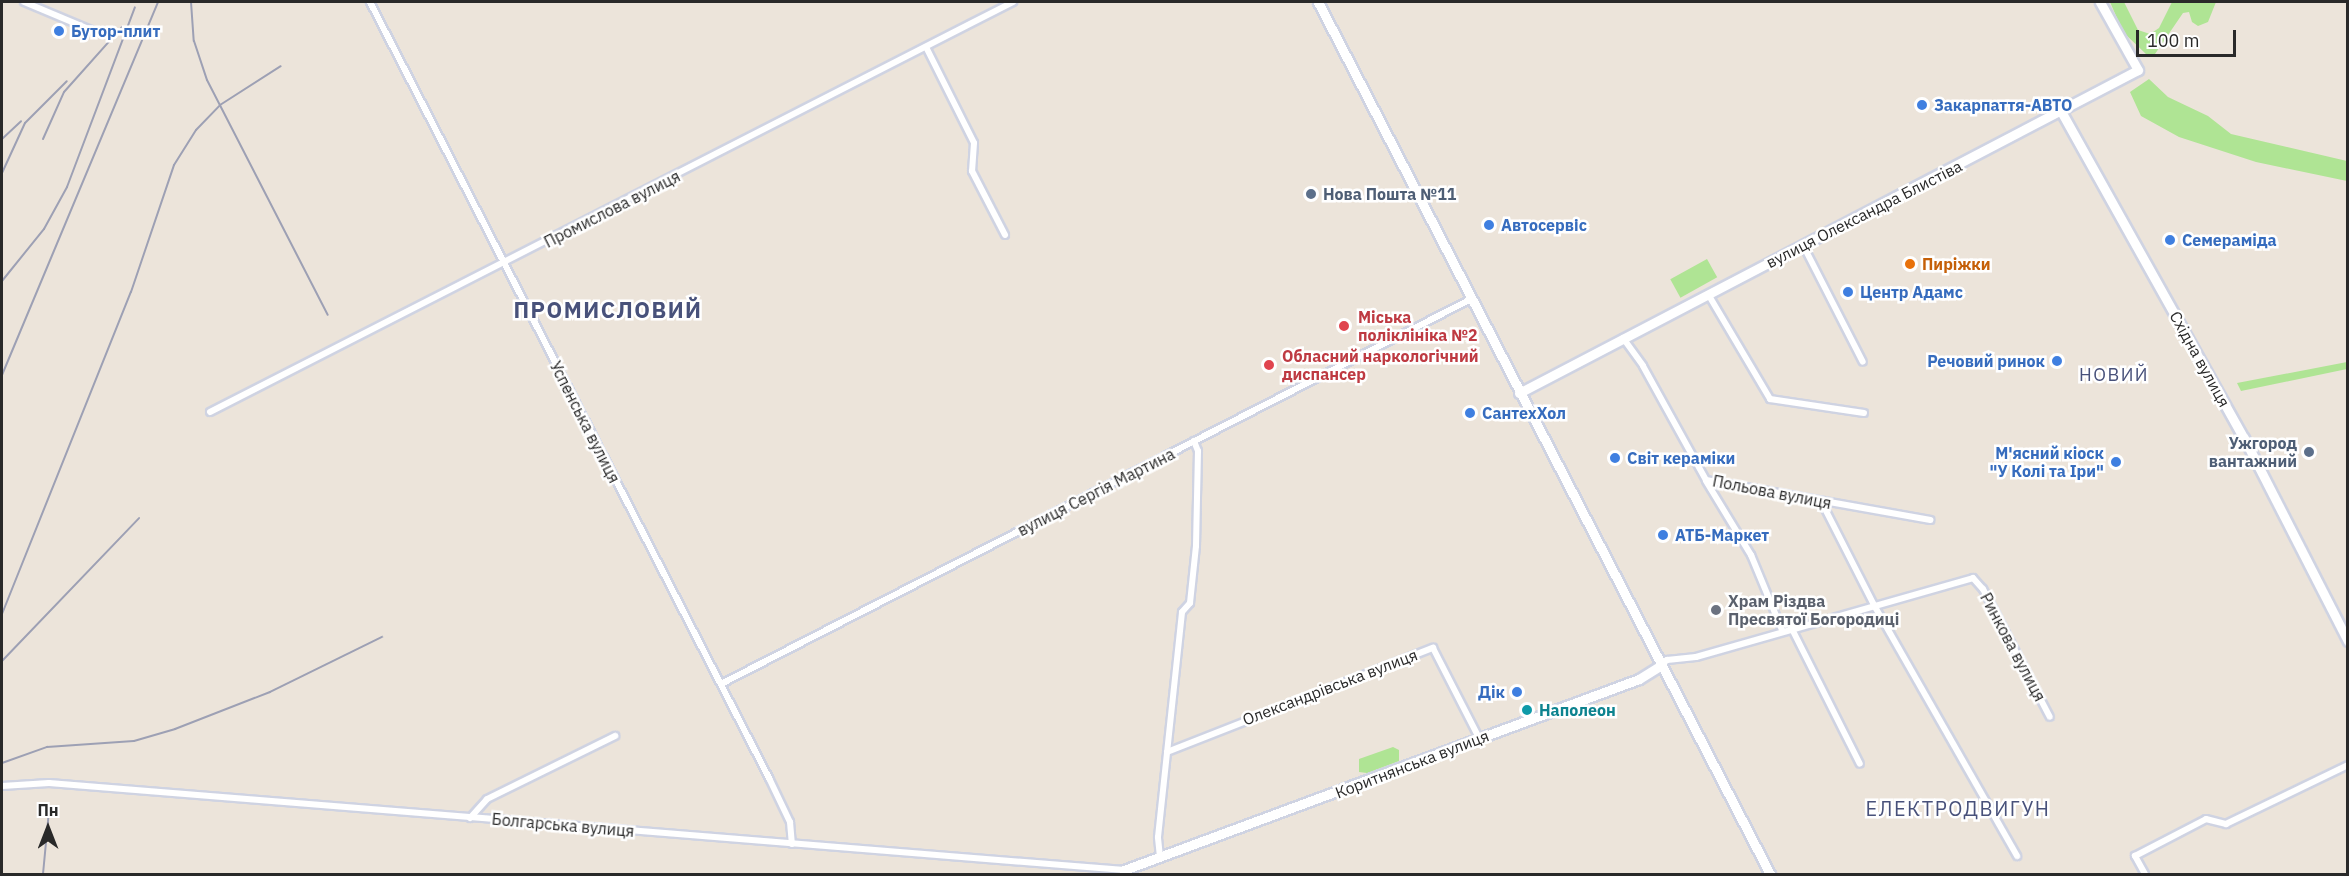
<!DOCTYPE html>
<meta charset="utf-8">
<style>
body{margin:0}
#map{position:relative;width:2349px;height:876px;overflow:hidden;background:#ece4da;font-family:"IBM Plex Sans",sans-serif}
div>[style]{position:absolute}
.green>*{inset:0;background:#afe494;transform-origin:0 0}
.roads{filter:drop-shadow(2px 0 #cfd3e2) drop-shadow(-2px 0 #cfd3e2) drop-shadow(0 2px #cfd3e2) drop-shadow(0 -2px #cfd3e2)}
.street>*{height:6px;margin:-3px;padding:0 3px;transform-origin:3px;border-radius:3px;background:#fff}
.secondary>*{height:9px;margin:-4.5px;padding:0 4.5px;transform-origin:4.5px;border-radius:4.5px;background:#fff}
.rail>*{height:2px;margin:-1px;padding:0 1px;transform-origin:1px;border-radius:1px;background:#9da0b4}
.dots>*{width:16px;height:16px;translate:-50% -50%;box-sizing:border-box;border:3px solid #fff;border-radius:50%}
span{translate:-50% -50%;white-space:nowrap;text-align:center;line-height:1.15;-webkit-text-stroke:5px #fff;paint-order:stroke}
.shop-label{font-size:16px;color:#366cbe;font-weight:700}
.left{translate:0 -50%;text-align:left}
.right{translate:-100% -50%;text-align:right}
.service-label{font-size:16px;color:#4e5e75;font-weight:700}
.street-label{font-size:16px;color:#292929}
.food-label{font-size:16px;color:#c56008;font-weight:700}
.health-label{font-size:16px;color:#be3a42;font-weight:700}
.worship-label{font-size:16px;color:#5b616d;font-weight:700}
.culture-label{font-size:16px;color:#0d838f;font-weight:700}
.neighbourhood-label{font-size:18px;color:#48517a;letter-spacing:1.5px}
.quarter-label{font-size:20px;color:#48517a;letter-spacing:1.5px}
.district-label{font-size:22px;color:#48517a;font-weight:700;letter-spacing:1.5px}
.frame{position:absolute;inset:0;border:3px solid #292929;pointer-events:none}
.north{position:absolute;left:18px;top:798px;width:60px;height:60px;-webkit-text-stroke:4px #fff;paint-order:stroke;rotate:0deg;font-size:16px;font-weight:700;line-height:24px;text-align:center;color:#292929}
.north::after{content:'';display:block;margin:auto;width:21px;height:27px;background:#292929;clip-path:polygon(50% 0,100% 100%,50% 72%,0 100%)}
.scale{position:absolute;left:2136px;top:30px;width:100px;height:27px;box-sizing:border-box;border:3px solid #292929;border-top:0;padding-left:8px;font-size:18px;line-height:21px;white-space:nowrap;color:#292929;-webkit-text-stroke:4px #fff;paint-order:stroke}
</style>
<div id="map">
<div class="green">
<div style="clip-path:polygon(2110px 2px,2124px 2px,2138px 30px,2150px 34px,2159px 28px,2172px 2px,2216px 2px,2208px 22px,2198px 26px,2192px 22px,2189px 12px,2183px 13px,2155px 54px,2147px 55px,2123px 32px)"></div>
<div style="clip-path:polygon(2149px 79px,2168px 97px,2208px 116px,2231px 134px,2347px 161px,2347px 181px,2256px 162px,2179px 137px,2141px 116px,2130px 92px)"></div>
<div style="left:1707px;top:259px;width:21px;height:42px;rotate:61deg"></div>
<div style="clip-path:polygon(2347px 362px,2347px 369px,2241px 391px,2237px 383px)"></div>
<div style="clip-path:polygon(1393px 747px,1399px 750px,1399px 761px,1367px 773px,1359px 772px,1359px 759px)"></div>
</div>
<div class="roads">
<div class="street">
<div style="left:24px;top:2px;width:80px;rotate:22.7deg"></div>
<div style="left:370px;top:2px;width:873px;rotate:62.79deg"></div>
<div style="left:769px;top:778px;width:49px;rotate:64.5deg"></div>
<div style="left:790px;top:822px;width:22px;rotate:85deg"></div>
<div style="left:926px;top:47px;width:107px;rotate:63.4deg"></div>
<div style="left:974px;top:143px;width:28px;rotate:94deg"></div>
<div style="left:972px;top:171px;width:72px;rotate:62.7deg"></div>
<div style="left:1803px;top:245px;width:131px;rotate:62.9deg"></div>
<div style="left:1708px;top:294px;width:122px;rotate:59.4deg"></div>
<div style="left:1770px;top:399px;width:95px;rotate:8.5deg"></div>
<div style="left:1623px;top:338px;width:34px;rotate:54deg"></div>
<div style="left:1643px;top:366px;width:130px;rotate:61.1deg"></div>
<div style="left:1706px;top:480px;width:228px;rotate:10.1deg"></div>
<div style="left:210px;top:412px;width:902px;rotate:-27.05deg"></div>
<div style="left:1706px;top:481px;width:87px;rotate:58.7deg"></div>
<div style="left:1751px;top:555px;width:81px;rotate:67.5deg"></div>
<div style="left:1821px;top:501px;width:117px;rotate:63deg"></div>
<div style="left:1874px;top:605px;width:289px;rotate:60.3deg"></div>
<div style="left:1791px;top:627px;width:153px;rotate:63.3deg"></div>
<div style="left:1661px;top:665px;width:8px;rotate:-40deg"></div>
<div style="left:1667px;top:660px;width:29px;rotate:-6deg"></div>
<div style="left:1696px;top:657px;width:288px;rotate:-15.9deg"></div>
<div style="left:1973px;top:578px;width:15px;rotate:48deg"></div>
<div style="left:1983px;top:589px;width:144px;rotate:62.4deg"></div>
<div style="left:721px;top:684px;width:843px;rotate:-27.17deg"></div>
<div style="left:1167px;top:752px;width:286px;rotate:-21.4deg"></div>
<div style="left:1433px;top:648px;width:101px;rotate:62.9deg"></div>
<div style="left:2px;top:786px;width:47px;rotate:-3.7deg"></div>
<div style="left:49px;top:783px;width:1079px;rotate:4.63deg"></div>
<div style="left:470px;top:818px;width:25px;rotate:-48deg"></div>
<div style="left:487px;top:799px;width:143px;rotate:-26.2deg"></div>
<div style="left:1160px;top:857px;width:20px;rotate:-96deg"></div>
<div style="left:1158px;top:837px;width:226px;rotate:-83.9deg"></div>
<div style="left:1182px;top:612px;width:12px;rotate:-48deg"></div>
<div style="left:1190px;top:603px;width:57px;rotate:-84deg"></div>
<div style="left:1196px;top:546px;width:95px;rotate:-88.8deg"></div>
<div style="left:1198px;top:451px;width:11px;rotate:-112deg"></div>
<div style="left:2145px;top:874px;width:21px;rotate:-119deg"></div>
<div style="left:2135px;top:856px;width:80px;rotate:-27.5deg"></div>
<div style="left:2206px;top:819px;width:21px;rotate:14deg"></div>
<div style="left:2226px;top:824px;width:136px;rotate:-25.8deg"></div>
</div>
<div class="secondary">
<div style="left:1318px;top:2px;width:982px;rotate:62.6deg"></div>
<div style="left:2062px;top:113px;width:372px;rotate:60.8deg"></div>
<div style="left:2244px;top:438px;width:228px;rotate:62.9deg"></div>
<div style="left:1519px;top:393px;width:698px;rotate:-27.56deg"></div>
<div style="left:2138px;top:70px;width:78px;rotate:-119.2deg"></div>
<div style="left:1124px;top:874px;width:4px;rotate:-90deg"></div>
<div style="left:1124px;top:870px;width:549px;rotate:-20.35deg"></div>
<div style="left:1639px;top:679px;width:26px;rotate:-32deg"></div>
</div>
</div>
<div class="rail">
<div style="left:191px;top:2px;width:39px;rotate:86deg"></div>
<div style="left:194px;top:41px;width:41px;rotate:71.6deg"></div>
<div style="left:207px;top:80px;width:264px;rotate:62.8deg"></div>
<div style="left:2px;top:139px;width:26px;rotate:-43deg"></div>
<div style="left:43px;top:139px;width:51px;rotate:-65.9deg"></div>
<div style="left:64px;top:92px;width:87px;rotate:-48.3deg"></div>
<div style="left:2px;top:173px;width:55px;rotate:-65.3deg"></div>
<div style="left:25px;top:123px;width:59px;rotate:-45deg"></div>
<div style="left:2px;top:281px;width:67px;rotate:-51.1deg"></div>
<div style="left:44px;top:229px;width:48px;rotate:-61.3deg"></div>
<div style="left:67px;top:187px;width:192px;rotate:-69.3deg"></div>
<div style="left:2px;top:375px;width:404px;rotate:-67.3deg"></div>
<div style="left:2px;top:614px;width:347px;rotate:-68.2deg"></div>
<div style="left:131px;top:292px;width:134px;rotate:-71.3deg"></div>
<div style="left:174px;top:165px;width:41px;rotate:-57.8deg"></div>
<div style="left:196px;top:130px;width:35px;rotate:-46deg"></div>
<div style="left:220px;top:105px;width:72px;rotate:-32.6deg"></div>
<div style="left:2px;top:661px;width:198px;rotate:-46.2deg"></div>
<div style="left:2px;top:763px;width:48px;rotate:-19.6deg"></div>
<div style="left:47px;top:747px;width:87px;rotate:-3.9deg"></div>
<div style="left:134px;top:741px;width:43px;rotate:-16.3deg"></div>
<div style="left:175px;top:729px;width:102px;rotate:-21.3deg"></div>
<div style="left:270px;top:692px;width:125px;rotate:-26.2deg"></div>
<div style="left:43px;top:874px;width:64px;rotate:-84.6deg"></div>
</div>
<div class="dots">
<div style="left:59px;top:31px;background:#3f7fe0"></div>
<div style="left:1922px;top:105px;background:#3f7fe0"></div>
<div style="left:1311px;top:194px;background:#5c6f8a"></div>
<div style="left:1489px;top:225px;background:#3f7fe0"></div>
<div style="left:2170px;top:240px;background:#3f7fe0"></div>
<div style="left:1910px;top:264px;background:#e8710a"></div>
<div style="left:1848px;top:292px;background:#3f7fe0"></div>
<div style="left:1344px;top:326px;background:#e0444e"></div>
<div style="left:2057px;top:361px;background:#3f7fe0"></div>
<div style="left:1269px;top:365px;background:#e0444e"></div>
<div style="left:1470px;top:413px;background:#3f7fe0"></div>
<div style="left:2309px;top:452px;background:#5c6f8a"></div>
<div style="left:1615px;top:458px;background:#3f7fe0"></div>
<div style="left:2116px;top:462px;background:#3f7fe0"></div>
<div style="left:1663px;top:535px;background:#3f7fe0"></div>
<div style="left:1716px;top:610px;background:#6b7280"></div>
<div style="left:1517px;top:692px;background:#3f7fe0"></div>
<div style="left:1527px;top:710px;background:#0f9aa8"></div>
</div>
<div class="shop-label">
<span class="left" style="left:71px;top:31px">Бутор-плит</span>
<span class="left" style="left:1934px;top:105px">Закарпаття-АВТО</span>
<span class="left" style="left:1501px;top:225px">Автосервiс</span>
<span class="left" style="left:2182px;top:240px">Семераміда</span>
<span class="left" style="left:1860px;top:292px">Центр Адамс</span>
<span class="right" style="left:2045px;top:361px">Речовий ринок</span>
<span class="left" style="left:1482px;top:413px">СантехХол</span>
<span class="right" style="left:2104px;top:462px">М'ясний кіоск<br>"У Колі та Іри"</span>
<span class="left" style="left:1627px;top:458px">Світ кераміки</span>
<span class="left" style="left:1675px;top:535px">АТБ-Маркет</span>
<span class="right" style="left:1505px;top:692px">Дік</span>
</div>
<div class="service-label">
<span class="left" style="left:1323px;top:194px">Нова Пошта №11</span>
<span class="right" style="left:2297px;top:452px">Ужгород<br>вантажний</span>
</div>
<div class="street-label">
<span style="left:612px;top:209px;rotate:-27deg">Промислова вулиця</span>
<span style="left:1864px;top:214px;rotate:-27deg">вулиця Олександра Блистіва</span>
<span style="left:2200px;top:359px;rotate:61deg">Східна вулиця</span>
<span style="left:585px;top:422px;rotate:63deg">Успенська вулиця</span>
<span style="left:1096px;top:492px;rotate:-27deg">вулиця Сергія Мартина</span>
<span style="left:1772px;top:492px;rotate:11deg">Польова вулиця</span>
<span style="left:2013px;top:647px;rotate:62deg">Ринкова вулиця</span>
<span style="left:1330px;top:687px;rotate:-21deg">Олександрівська вулиця</span>
<span style="left:1412px;top:764px;rotate:-21deg">Коритнянська вулиця</span>
<span style="left:563px;top:825px;rotate:5deg">Болгарська вулиця</span>
</div>
<div class="food-label">
<span class="left" style="left:1922px;top:264px">Пиріжки</span>
</div>
<div class="health-label">
<span class="left" style="left:1358px;top:326px">Міська<br>поліклініка №2</span>
<span class="left" style="left:1282px;top:365px">Обласний наркологічний<br>диспансер</span>
</div>
<div class="worship-label">
<span class="left" style="left:1728px;top:610px">Храм Різдва<br>Пресвятої Богородиці</span>
</div>
<div class="culture-label">
<span class="left" style="left:1539px;top:710px">Наполеон</span>
</div>
<div class="neighbourhood-label">
<span style="left:2114px;top:375px">НОВИЙ</span>
</div>
<div class="quarter-label">
<span style="left:1958px;top:808px">ЕЛЕКТРОДВИГУН</span>
</div>
<div class="district-label">
<span style="left:608px;top:310px">ПРОМИСЛОВИЙ</span>
</div>
<div class="frame"></div>
<div class="north">Пн</div>
<div class="scale">100 m</div>
</div>
